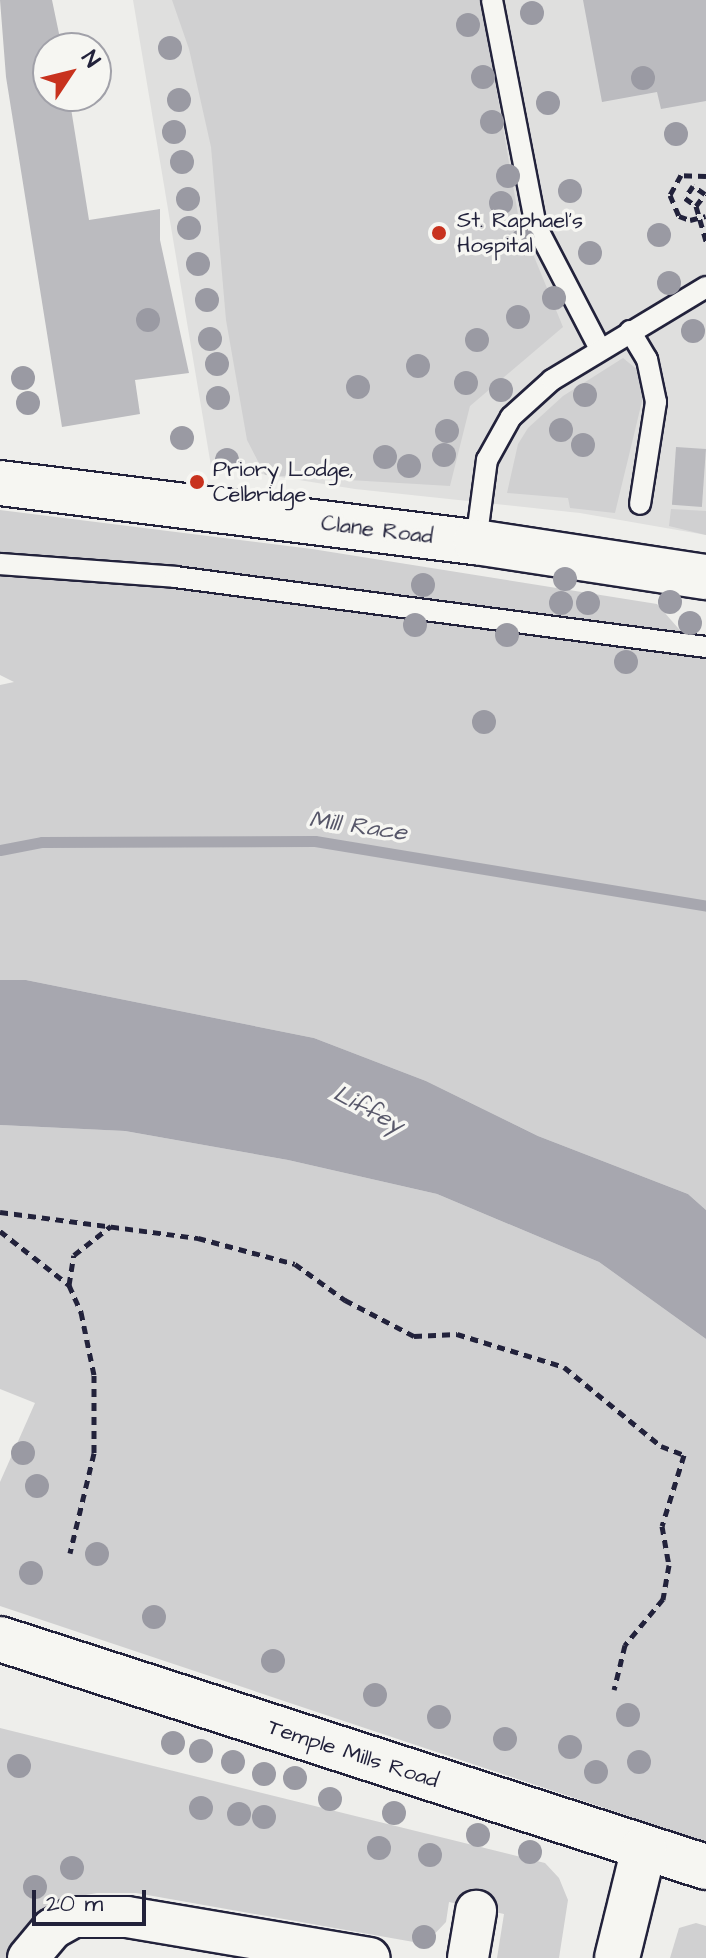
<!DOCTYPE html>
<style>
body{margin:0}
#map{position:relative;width:706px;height:1958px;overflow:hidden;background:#eeeeeb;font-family:"Architects Daughter",sans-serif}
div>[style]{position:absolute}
.built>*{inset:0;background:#dfdfde}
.green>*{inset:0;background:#d0d0d1}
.water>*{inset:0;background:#a7a7af}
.stream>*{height:11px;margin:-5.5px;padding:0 5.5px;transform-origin:5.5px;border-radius:5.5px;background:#a7a7af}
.building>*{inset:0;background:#bbbbbf;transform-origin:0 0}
.path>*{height:5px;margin-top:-2.5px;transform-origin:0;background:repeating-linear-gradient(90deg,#22223b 0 8px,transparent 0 14px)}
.roads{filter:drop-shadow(2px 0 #22223b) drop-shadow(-2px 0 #22223b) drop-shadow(0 2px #22223b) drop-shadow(0 -2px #22223b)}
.lane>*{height:20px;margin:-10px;padding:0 10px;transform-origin:10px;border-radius:10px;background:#f6f6f2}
.street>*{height:40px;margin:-20px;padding:0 20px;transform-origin:20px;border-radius:20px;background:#f6f6f2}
.secondary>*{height:44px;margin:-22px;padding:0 22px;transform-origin:22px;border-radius:22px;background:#f6f6f2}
.trees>*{width:24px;height:24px;margin:-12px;border-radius:50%;background:#9a9aa3}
.dots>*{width:22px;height:22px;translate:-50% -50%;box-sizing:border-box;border:4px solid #f6f6f2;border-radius:50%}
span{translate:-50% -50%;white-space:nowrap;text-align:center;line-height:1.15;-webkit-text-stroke:7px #f6f6f2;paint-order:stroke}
.poi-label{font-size:22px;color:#22223b}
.left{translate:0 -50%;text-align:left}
.street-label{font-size:22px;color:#22223b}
.water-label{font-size:24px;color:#575769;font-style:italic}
.north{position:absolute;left:32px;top:32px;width:80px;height:80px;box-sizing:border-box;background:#f6f6f2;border:2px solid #a1a1a9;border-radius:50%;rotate:55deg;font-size:22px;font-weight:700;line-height:32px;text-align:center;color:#22223b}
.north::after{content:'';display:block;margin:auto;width:28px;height:36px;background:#c8321e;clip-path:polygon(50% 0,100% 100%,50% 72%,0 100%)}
.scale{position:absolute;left:32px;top:1890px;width:114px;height:36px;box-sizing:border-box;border:4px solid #22223b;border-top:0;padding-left:10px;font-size:24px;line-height:28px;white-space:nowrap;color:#22223b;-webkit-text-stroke:6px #f6f6f2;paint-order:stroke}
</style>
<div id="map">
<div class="built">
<div style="clip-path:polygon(133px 0,706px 0,706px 535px,580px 513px,355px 489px,211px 466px)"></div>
</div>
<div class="green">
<div style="clip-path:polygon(172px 0,481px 0,519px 220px,563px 327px,470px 406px,450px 486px,265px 475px,247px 440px,226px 320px,211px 147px,189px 49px)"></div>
<div style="clip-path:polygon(623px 358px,644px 375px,645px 389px,615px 513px,570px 508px,568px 498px,507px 493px,518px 444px,528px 428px,563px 396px)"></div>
<div style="clip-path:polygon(671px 509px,706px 511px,706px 535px,669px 526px)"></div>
<div style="clip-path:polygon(0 510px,312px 549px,657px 604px,706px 660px,706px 1210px,688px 1194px,538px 1136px,426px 1081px,314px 1038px,26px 980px,0 980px,0 685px,14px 682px,0 675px)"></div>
<div style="clip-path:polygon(0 1125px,125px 1131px,288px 1160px,437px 1194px,599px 1262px,706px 1339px,706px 1842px,0 1606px,0 1482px,35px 1403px,0 1389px)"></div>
<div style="clip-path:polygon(0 1728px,545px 1863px,559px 1878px,568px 1900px,559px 1958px,497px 1958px,504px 1914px,449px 1902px,446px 1922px,425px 1944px,136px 1893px,97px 1893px,63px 1899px,35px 1914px,13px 1958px,0 1958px)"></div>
<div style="clip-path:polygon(696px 1923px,706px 1926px,706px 1958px,670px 1958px,679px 1928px)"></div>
</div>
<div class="water">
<div style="clip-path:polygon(0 980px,26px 980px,314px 1038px,426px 1081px,538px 1136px,688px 1194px,706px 1210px,706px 1339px,599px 1262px,437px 1194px,288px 1160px,125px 1131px,0 1125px)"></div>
</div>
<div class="stream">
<div style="left:0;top:850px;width:43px;rotate:-10.8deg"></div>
<div style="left:42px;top:842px;width:273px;rotate:-0.2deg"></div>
<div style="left:315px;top:841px;width:396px;rotate:9.4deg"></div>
</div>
<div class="building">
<div style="clip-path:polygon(0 0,52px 0,62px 48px,48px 48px,48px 96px,69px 96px,89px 220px,160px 209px,160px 240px,189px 373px,135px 380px,140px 414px,62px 427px,6px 77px)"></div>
<div style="clip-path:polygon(583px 0,706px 0,706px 101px,661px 109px,657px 92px,602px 102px)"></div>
<div style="left:676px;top:447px;width:30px;height:58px;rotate:4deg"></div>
</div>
<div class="path">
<div style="left:706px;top:176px;width:25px;rotate:-178deg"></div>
<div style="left:681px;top:175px;width:23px;rotate:119deg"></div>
<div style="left:670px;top:195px;width:23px;rotate:67deg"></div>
<div style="left:679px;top:216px;width:12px;rotate:20deg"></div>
<div style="left:690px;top:220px;width:16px;rotate:-14deg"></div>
<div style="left:696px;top:206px;width:15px;rotate:-53deg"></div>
<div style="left:705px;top:194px;width:14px;rotate:-146deg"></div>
<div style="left:693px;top:186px;width:14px;rotate:124deg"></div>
<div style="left:685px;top:198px;width:14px;rotate:36deg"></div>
<div style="left:696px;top:206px;width:37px;rotate:74deg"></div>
<div style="left:0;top:1212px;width:200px;rotate:7.5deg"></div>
<div style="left:198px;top:1238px;width:100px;rotate:15deg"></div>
<div style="left:295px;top:1264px;width:62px;rotate:35.8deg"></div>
<div style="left:345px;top:1300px;width:78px;rotate:27.6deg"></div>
<div style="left:414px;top:1336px;width:43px;rotate:-2.7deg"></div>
<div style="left:457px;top:1334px;width:112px;rotate:17.1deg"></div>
<div style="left:564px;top:1367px;width:125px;rotate:39.2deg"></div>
<div style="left:661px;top:1446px;width:25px;rotate:21deg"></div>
<div style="left:684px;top:1455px;width:74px;rotate:107.2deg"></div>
<div style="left:662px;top:1526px;width:40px;rotate:80deg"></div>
<div style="left:669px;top:1565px;width:35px;rotate:100deg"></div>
<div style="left:663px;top:1599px;width:60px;rotate:129.6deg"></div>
<div style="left:625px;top:1645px;width:46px;rotate:103.7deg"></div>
<div style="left:0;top:1231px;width:88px;rotate:38deg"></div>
<div style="left:69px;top:1285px;width:30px;rotate:66deg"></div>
<div style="left:81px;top:1312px;width:64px;rotate:78.3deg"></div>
<div style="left:94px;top:1375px;width:78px;rotate:90deg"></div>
<div style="left:94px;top:1453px;width:103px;rotate:103.5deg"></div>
<div style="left:69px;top:1285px;width:30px;rotate:-81deg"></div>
<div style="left:74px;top:1255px;width:47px;rotate:-38.1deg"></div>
</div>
<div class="roads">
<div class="lane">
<div style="left:492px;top:0;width:230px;rotate:79deg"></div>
<div style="left:536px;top:226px;width:139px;rotate:62.5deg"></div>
<div style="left:630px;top:331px;width:33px;rotate:59deg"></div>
<div style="left:647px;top:359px;width:44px;rotate:78.2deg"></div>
<div style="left:656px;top:402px;width:103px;rotate:98.9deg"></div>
<div style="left:476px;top:542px;width:83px;rotate:-82.4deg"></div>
<div style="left:487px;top:460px;width:49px;rotate:-60.8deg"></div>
<div style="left:511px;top:417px;width:55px;rotate:-42.1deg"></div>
<div style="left:552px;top:380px;width:180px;rotate:-31.1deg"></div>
<div style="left:0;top:564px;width:175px;rotate:4.2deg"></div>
<div style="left:175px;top:577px;width:536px;rotate:7.51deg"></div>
</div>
<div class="street">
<div style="left:28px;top:1958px;width:38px;rotate:-50deg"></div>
<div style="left:52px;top:1929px;width:25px;rotate:-29deg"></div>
<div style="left:74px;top:1917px;width:53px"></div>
<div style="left:127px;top:1917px;width:246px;rotate:9.6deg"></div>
<div style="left:468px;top:1958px;width:48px;rotate:-80.3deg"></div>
</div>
<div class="secondary">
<div style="left:0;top:483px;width:480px;rotate:7.1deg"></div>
<div style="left:476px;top:542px;width:233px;rotate:8.7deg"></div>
<div style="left:0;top:1639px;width:742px;rotate:17.9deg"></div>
<div style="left:617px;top:1958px;width:113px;rotate:-76.2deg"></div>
</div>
</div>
<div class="trees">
<div style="left:532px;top:13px"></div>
<div style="left:468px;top:25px"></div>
<div style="left:170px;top:48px"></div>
<div style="left:483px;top:77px"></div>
<div style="left:643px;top:78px"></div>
<div style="left:179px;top:100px"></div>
<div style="left:548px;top:103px"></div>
<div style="left:492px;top:122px"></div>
<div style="left:174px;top:132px"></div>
<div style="left:676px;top:134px"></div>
<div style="left:182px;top:162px"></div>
<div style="left:508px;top:176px"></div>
<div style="left:570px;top:191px"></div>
<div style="left:188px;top:199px"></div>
<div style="left:501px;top:203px"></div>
<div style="left:189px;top:228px"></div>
<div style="left:659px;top:235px"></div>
<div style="left:523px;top:240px"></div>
<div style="left:590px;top:253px"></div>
<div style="left:198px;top:264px"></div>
<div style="left:669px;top:283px"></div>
<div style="left:554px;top:298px"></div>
<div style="left:207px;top:300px"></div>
<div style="left:518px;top:317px"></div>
<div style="left:148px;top:320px"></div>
<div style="left:693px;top:331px"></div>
<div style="left:210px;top:339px"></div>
<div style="left:477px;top:340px"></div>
<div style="left:217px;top:364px"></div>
<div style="left:418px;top:366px"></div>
<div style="left:23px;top:378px"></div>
<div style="left:466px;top:383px"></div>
<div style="left:358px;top:387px"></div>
<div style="left:501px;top:390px"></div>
<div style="left:585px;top:395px"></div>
<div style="left:218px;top:398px"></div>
<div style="left:28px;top:403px"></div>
<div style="left:561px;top:430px"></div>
<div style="left:447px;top:431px"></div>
<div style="left:182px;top:438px"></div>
<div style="left:583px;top:445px"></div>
<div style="left:444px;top:455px"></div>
<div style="left:385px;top:457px"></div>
<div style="left:227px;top:460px"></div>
<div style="left:409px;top:466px"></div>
<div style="left:565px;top:579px"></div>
<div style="left:423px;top:585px"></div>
<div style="left:670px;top:602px"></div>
<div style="left:561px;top:603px"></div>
<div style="left:588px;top:603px"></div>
<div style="left:690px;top:623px"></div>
<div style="left:415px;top:625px"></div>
<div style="left:507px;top:635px"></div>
<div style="left:626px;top:662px"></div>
<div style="left:484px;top:722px"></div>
<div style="left:23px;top:1453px"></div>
<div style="left:37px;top:1486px"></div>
<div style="left:97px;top:1554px"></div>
<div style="left:31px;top:1573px"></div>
<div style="left:154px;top:1617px"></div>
<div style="left:273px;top:1661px"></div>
<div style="left:375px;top:1695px"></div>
<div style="left:628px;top:1715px"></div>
<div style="left:439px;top:1717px"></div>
<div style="left:505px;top:1739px"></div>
<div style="left:173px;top:1743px"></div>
<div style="left:570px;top:1747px"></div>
<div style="left:201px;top:1751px"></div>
<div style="left:233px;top:1762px"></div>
<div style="left:639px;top:1762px"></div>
<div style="left:19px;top:1766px"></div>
<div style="left:596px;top:1772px"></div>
<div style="left:264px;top:1774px"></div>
<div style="left:295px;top:1778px"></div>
<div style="left:330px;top:1799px"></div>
<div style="left:201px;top:1808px"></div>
<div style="left:394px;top:1813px"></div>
<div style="left:239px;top:1814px"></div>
<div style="left:264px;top:1817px"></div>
<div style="left:478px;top:1835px"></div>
<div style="left:379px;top:1848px"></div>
<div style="left:530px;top:1852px"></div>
<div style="left:430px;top:1855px"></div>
<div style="left:72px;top:1868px"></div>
<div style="left:35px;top:1887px"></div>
<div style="left:424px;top:1937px"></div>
</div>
<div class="dots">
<div style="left:439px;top:233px;background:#c8321e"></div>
<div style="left:197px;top:482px;background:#c8321e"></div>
</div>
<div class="poi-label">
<span class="left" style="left:457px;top:233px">St. Raphael's<br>Hospital</span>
<span class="left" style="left:213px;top:482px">Priory Lodge,<br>Celbridge</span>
</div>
<div class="street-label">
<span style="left:377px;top:530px;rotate:7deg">Clane Road</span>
<span style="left:353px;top:1754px;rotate:18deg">Temple Mills Road</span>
</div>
<div class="water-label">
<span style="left:358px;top:827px;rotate:8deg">Mill Race</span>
<span style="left:368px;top:1110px;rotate:28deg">Liffey</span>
</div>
<div class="north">N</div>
<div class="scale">20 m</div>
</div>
